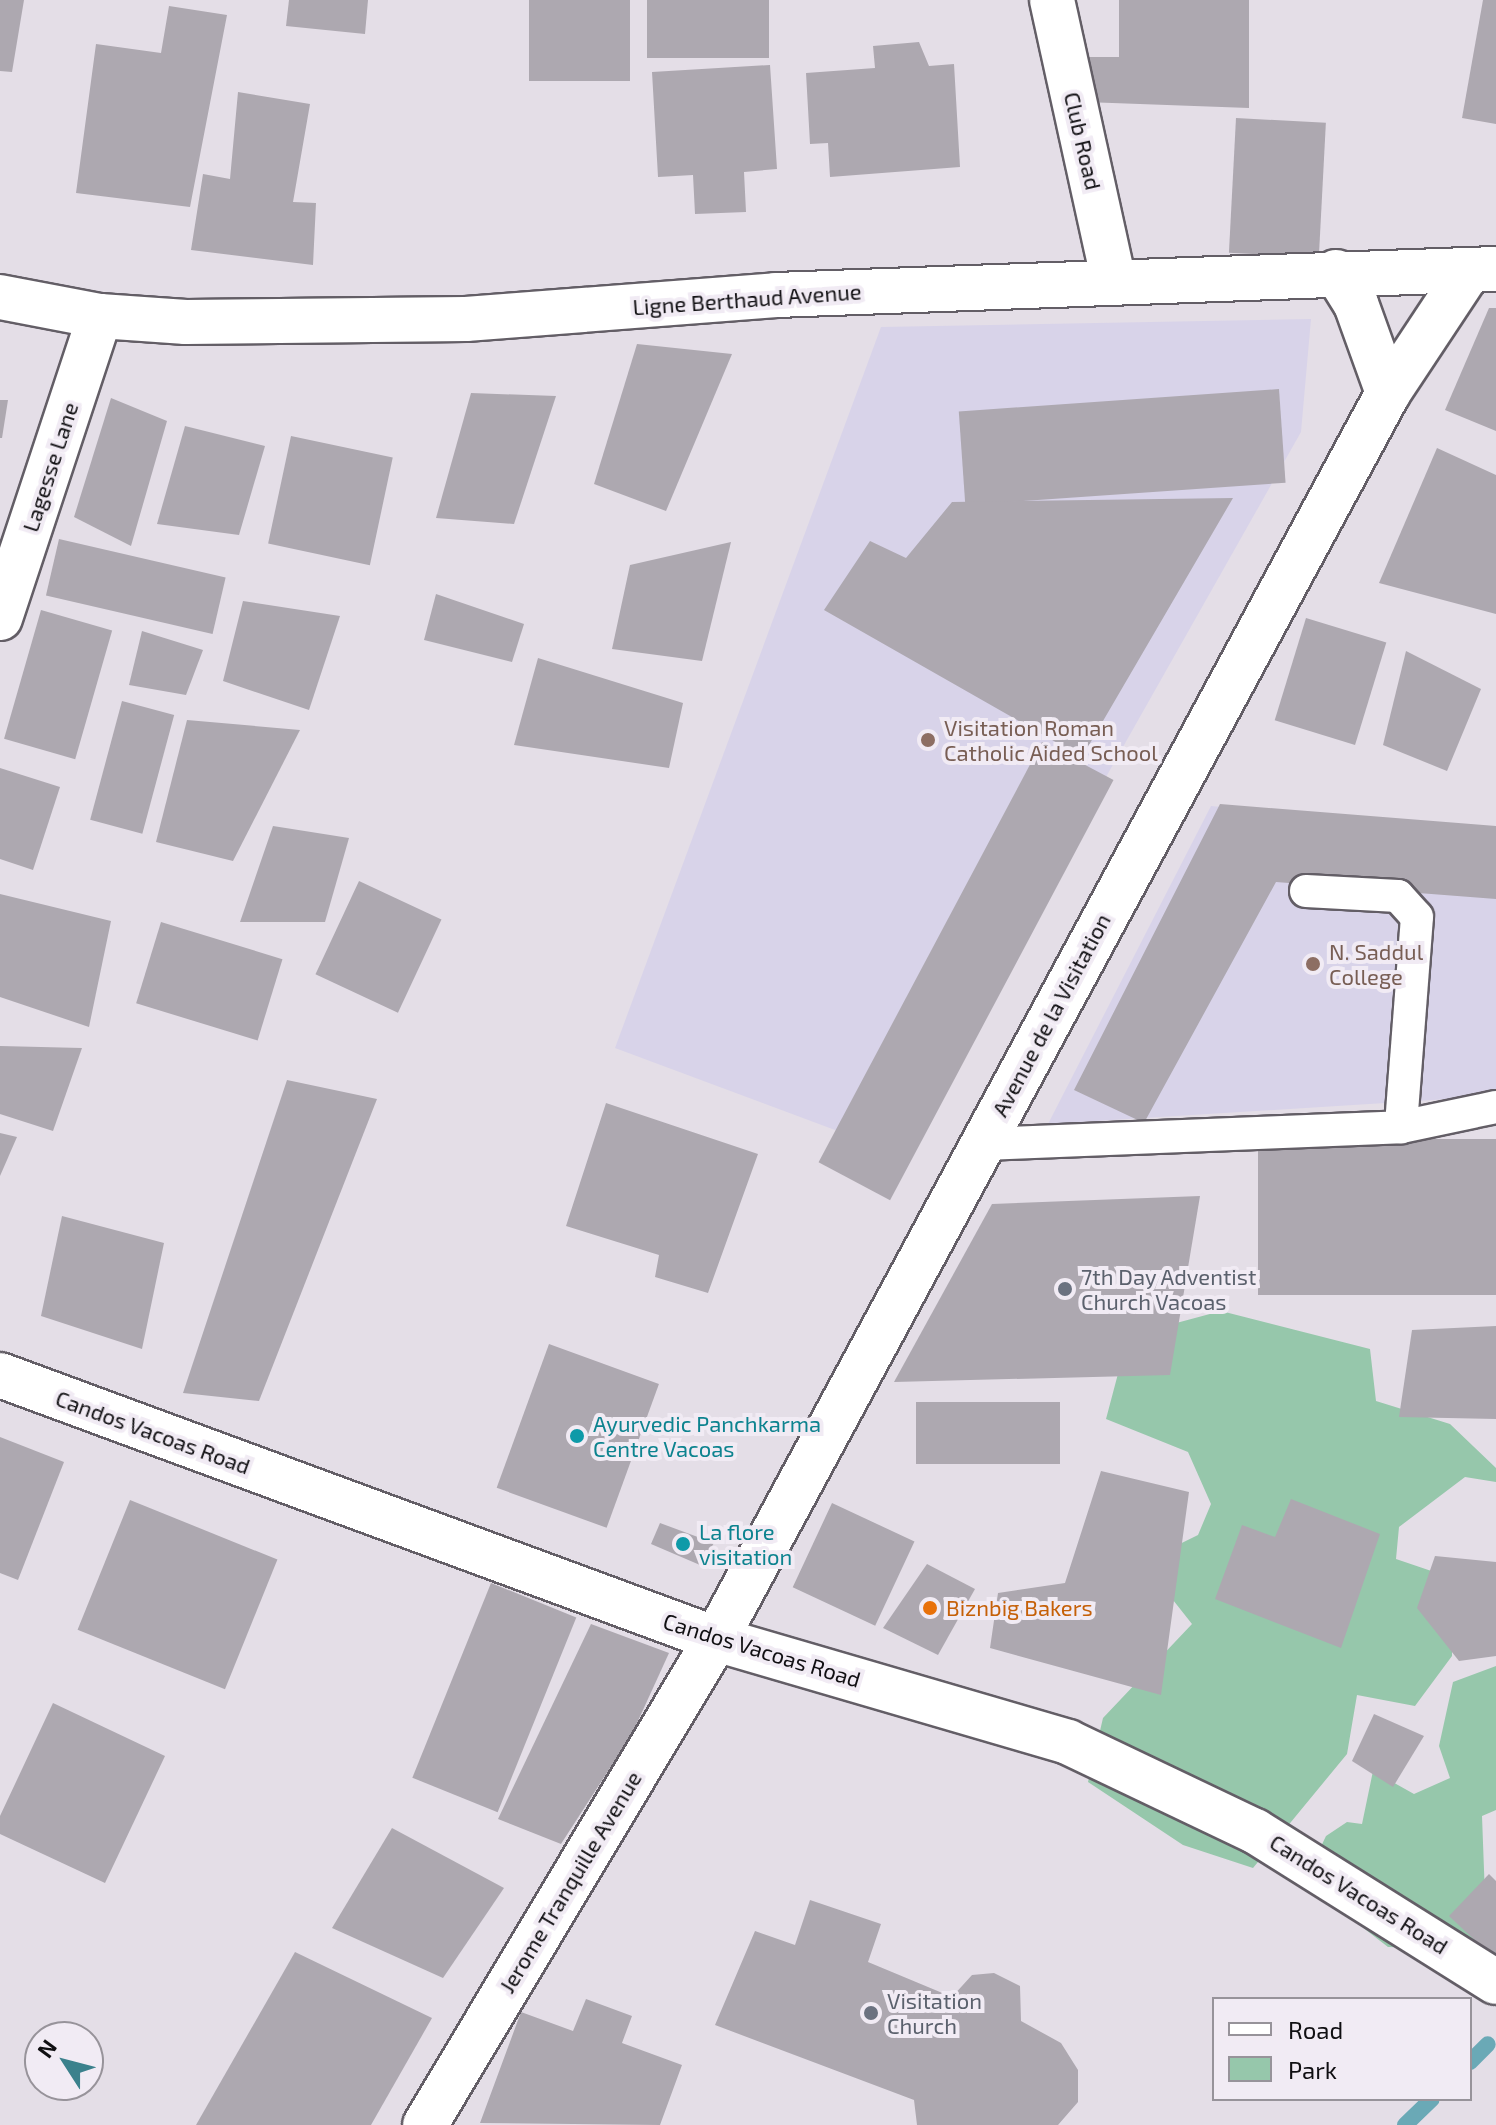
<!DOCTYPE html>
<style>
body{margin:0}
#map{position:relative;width:1496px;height:2125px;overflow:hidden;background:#e4dee7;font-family:"Exo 2",sans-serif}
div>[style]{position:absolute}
.education>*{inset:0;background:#d8d3e9}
.green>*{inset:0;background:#96c7ab}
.stream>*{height:16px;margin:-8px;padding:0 8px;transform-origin:8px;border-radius:8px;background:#6aa9b6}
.building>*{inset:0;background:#ada8b0;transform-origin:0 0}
.roads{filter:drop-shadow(2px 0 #635e66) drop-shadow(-2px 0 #635e66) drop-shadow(0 2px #635e66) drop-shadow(0 -2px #635e66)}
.lane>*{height:32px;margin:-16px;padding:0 16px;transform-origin:16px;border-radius:16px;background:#fff}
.street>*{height:44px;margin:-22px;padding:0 22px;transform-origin:22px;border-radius:22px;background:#fff}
.secondary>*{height:44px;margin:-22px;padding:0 22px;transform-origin:22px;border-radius:22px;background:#fff}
.dots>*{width:22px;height:22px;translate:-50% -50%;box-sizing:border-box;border:4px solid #f1ebf4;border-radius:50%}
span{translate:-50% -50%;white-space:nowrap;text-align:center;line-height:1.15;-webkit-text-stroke:8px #f1ebf4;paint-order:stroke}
.street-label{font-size:22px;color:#100f12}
.education-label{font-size:22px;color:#785e54}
.left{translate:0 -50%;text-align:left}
.worship-label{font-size:22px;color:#5b616d}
.culture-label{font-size:22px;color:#0d838f}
.food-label{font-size:22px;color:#c56008}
.legend{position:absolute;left:1212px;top:1997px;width:260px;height:104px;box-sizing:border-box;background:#f1ebf4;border:2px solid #97939a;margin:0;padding:10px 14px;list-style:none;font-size:24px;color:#100f12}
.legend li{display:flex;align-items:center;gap:16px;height:40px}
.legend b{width:40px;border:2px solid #97939a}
.north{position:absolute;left:24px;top:2021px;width:80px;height:80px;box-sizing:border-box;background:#f1ebf4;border:2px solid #97939a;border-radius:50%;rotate:306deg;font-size:22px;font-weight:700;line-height:32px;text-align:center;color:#100f12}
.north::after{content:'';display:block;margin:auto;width:28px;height:36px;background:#3b818c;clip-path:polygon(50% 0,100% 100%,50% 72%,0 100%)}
</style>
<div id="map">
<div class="education">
<div style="clip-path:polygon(1311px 319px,1301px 432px,894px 1152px,615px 1048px,881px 327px)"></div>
<div style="clip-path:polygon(1211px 806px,1496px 832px,1496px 1096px,1048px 1124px)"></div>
</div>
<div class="green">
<div style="clip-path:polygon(1221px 1311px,1370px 1349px,1376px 1401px,1450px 1424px,1496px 1468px,1496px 1482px,1465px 1477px,1399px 1527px,1396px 1559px,1452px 1578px,1452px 1656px,1415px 1706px,1357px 1695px,1347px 1754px,1253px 1868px,1183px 1845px,1088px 1782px,1103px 1718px,1192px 1624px,1143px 1562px,1198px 1535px,1211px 1504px,1188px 1452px,1106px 1419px,1128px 1336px)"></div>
<div style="clip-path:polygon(1496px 1666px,1496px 1810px,1482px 1816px,1487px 1950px,1388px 1947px,1304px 1882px,1326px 1836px,1347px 1822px,1362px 1824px,1373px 1771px,1414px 1794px,1450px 1778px,1439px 1746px,1453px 1682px)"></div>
</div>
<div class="stream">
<div style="left:1470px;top:2062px;width:25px;rotate:-45deg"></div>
<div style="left:1405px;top:2125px;width:37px;rotate:-44deg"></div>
</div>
<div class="building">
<div style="clip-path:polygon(0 0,24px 0,12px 72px,0 71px)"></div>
<div style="clip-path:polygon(289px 0,368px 0,365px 34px,286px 26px)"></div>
<div style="left:529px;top:0;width:101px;height:81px"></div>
<div style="left:647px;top:0;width:122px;height:58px"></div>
<div style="clip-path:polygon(1119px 0,1249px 0,1249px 108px,1085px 102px,1084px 57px,1119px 57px)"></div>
<div style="clip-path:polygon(1483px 0,1496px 0,1496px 124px,1462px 118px)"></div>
<div style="clip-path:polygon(169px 6px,227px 15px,190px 207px,76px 193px,96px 44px,161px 53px)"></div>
<div style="clip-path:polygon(919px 42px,929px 66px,954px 64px,960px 167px,830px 177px,828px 143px,810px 144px,806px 73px,875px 68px,873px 46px)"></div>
<div style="clip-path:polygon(770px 65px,777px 169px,744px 172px,746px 212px,695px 214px,693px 175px,658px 177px,652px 72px)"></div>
<div style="clip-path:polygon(238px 92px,310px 104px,293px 202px,316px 203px,313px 265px,191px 250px,203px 174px,230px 179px)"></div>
<div style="left:1236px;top:118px;width:90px;height:135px;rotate:3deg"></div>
<div style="clip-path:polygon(1489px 308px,1496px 308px,1496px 431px,1445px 410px)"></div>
<div style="clip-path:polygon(637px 344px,732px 354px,666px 511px,594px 484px)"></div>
<div style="left:1279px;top:389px;width:94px;height:321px;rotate:86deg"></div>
<div style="clip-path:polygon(471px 393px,556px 396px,514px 524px,436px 518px)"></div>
<div style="clip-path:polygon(111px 398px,167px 421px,131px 546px,74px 517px)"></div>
<div style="clip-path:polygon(0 400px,8px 400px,2px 438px,0 438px)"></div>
<div style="clip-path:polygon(185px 426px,265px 446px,239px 535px,157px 524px)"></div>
<div style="left:291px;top:436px;width:104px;height:110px;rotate:12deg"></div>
<div style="clip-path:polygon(1437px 448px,1496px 475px,1496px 614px,1379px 583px)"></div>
<div style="clip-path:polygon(1233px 498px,1082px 757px,824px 610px,870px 541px,906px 558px,952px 502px)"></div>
<div style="left:59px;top:539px;width:171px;height:58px;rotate:13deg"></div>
<div style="clip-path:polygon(731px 542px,702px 661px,612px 649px,630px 565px)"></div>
<div style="clip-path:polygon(436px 594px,524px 624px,512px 662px,424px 640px)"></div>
<div style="clip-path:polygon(243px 601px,340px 616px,309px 710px,223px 681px)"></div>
<div style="left:41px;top:610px;width:74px;height:134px;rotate:16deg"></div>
<div style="left:1306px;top:618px;width:84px;height:107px;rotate:17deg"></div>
<div style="clip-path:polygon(142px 631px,203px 650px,186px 695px,129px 685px)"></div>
<div style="clip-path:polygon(1406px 651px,1481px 689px,1447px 771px,1383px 745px)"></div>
<div style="clip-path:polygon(538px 658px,683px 703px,669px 768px,514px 745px)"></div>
<div style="left:122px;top:701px;width:54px;height:123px;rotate:15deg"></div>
<div style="clip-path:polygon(187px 720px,300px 730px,233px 861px,156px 842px)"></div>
<div style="left:1042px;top:742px;width:81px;height:476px;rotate:28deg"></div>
<div style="clip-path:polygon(0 768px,60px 787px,33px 870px,0 859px)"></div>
<div style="clip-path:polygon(1220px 804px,1496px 826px,1496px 899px,1276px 882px,1144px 1123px,1074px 1090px)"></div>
<div style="clip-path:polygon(273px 826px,349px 838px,325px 922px,240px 922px)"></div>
<div style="left:359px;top:881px;width:91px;height:103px;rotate:25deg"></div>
<div style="clip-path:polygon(0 894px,111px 921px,89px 1027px,0 997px)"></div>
<div style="left:161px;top:922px;width:127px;height:85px;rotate:17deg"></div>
<div style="clip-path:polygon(0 1046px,82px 1048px,53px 1131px,0 1114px)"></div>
<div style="clip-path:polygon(287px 1080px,377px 1099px,259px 1401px,183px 1393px)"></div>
<div style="clip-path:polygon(606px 1103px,758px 1154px,708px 1293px,655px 1277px,659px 1255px,566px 1226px)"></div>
<div style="clip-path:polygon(0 1133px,17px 1137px,0 1176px)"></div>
<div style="left:1496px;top:1139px;width:156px;height:238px;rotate:90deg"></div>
<div style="clip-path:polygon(1200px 1196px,1170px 1375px,894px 1382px,992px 1204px)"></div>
<div style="clip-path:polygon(62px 1216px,164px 1243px,142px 1349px,41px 1316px)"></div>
<div style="clip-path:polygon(1496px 1326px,1496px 1419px,1399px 1417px,1412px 1330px)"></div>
<div style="left:549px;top:1344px;width:117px;height:153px;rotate:20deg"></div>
<div style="left:1060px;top:1402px;width:62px;height:144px;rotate:90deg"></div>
<div style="clip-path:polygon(0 1437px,64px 1462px,18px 1580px,0 1573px)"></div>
<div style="clip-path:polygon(1101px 1471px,1189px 1492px,1161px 1695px,990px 1648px,998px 1593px,1065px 1583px)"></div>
<div style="clip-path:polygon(1291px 1499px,1380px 1534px,1341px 1648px,1215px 1599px,1242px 1525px,1275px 1537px)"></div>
<div style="left:130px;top:1500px;width:159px;height:140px;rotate:22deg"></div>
<div style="left:832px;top:1503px;width:91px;height:93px;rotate:25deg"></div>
<div style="clip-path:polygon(660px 1523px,714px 1543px,700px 1565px,651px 1544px)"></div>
<div style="clip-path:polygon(1435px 1556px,1496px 1562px,1496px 1656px,1459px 1661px,1417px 1608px)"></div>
<div style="clip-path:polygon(927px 1564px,975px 1589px,938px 1655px,883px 1628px)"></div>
<div style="left:491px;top:1583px;width:92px;height:210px;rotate:22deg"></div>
<div style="clip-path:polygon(591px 1624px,669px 1653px,632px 1734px,561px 1844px,498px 1819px)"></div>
<div style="clip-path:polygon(53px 1703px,165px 1756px,105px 1883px,0 1834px,0 1816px)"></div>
<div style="clip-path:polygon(1374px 1714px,1424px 1736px,1393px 1787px,1352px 1761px)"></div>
<div style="clip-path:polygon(392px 1828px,504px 1888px,443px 1978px,332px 1928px)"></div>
<div style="clip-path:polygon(1489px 1874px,1496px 1881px,1496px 1960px,1449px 1916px)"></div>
<div style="clip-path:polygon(810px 1900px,881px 1924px,868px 1962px,952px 1997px,972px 1975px,994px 1973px,1020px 1986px,1021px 2021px,1061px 2043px,1078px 2070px,1078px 2102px,1058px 2125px,917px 2125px,914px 2100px,715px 2025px,755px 1931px,795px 1945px)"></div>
<div style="clip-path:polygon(295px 1952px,432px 2018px,371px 2125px,196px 2125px)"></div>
<div style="clip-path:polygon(586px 1999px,632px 2016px,622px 2043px,682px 2065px,660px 2125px,480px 2123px,521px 2012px,573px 2031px)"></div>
</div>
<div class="roads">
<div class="lane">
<div style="left:1306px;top:891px;width:92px;rotate:3.1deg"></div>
<div style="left:1398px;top:896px;width:28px;rotate:48deg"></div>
<div style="left:1417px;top:917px;width:211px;rotate:94.4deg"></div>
<div style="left:984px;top:1144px;width:417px;rotate:-2.3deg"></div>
<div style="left:1401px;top:1127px;width:97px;rotate:-11.9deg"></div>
</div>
<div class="street">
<div style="left:1336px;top:272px;width:38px;rotate:58deg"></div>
<div style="left:1356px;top:304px;width:95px;rotate:70.2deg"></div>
<div style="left:0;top:618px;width:318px;rotate:-71.7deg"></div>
<div style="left:425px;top:2125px;width:566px;rotate:-59.09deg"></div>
<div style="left:716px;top:1639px;width:1416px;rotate:-61.66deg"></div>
<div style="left:1388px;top:393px;width:145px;rotate:-56.5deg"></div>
</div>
<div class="secondary">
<div style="left:1052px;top:0;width:288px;rotate:77.6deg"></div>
<div style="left:0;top:297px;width:102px;rotate:10.8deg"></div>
<div style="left:100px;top:316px;width:86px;rotate:4deg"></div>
<div style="left:186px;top:322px;width:280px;rotate:-0.6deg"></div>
<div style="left:466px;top:319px;width:311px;rotate:-4.4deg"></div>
<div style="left:776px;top:295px;width:720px;rotate:-2.07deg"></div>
<div style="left:0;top:1375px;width:763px;rotate:20.24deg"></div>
<div style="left:716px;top:1639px;width:367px;rotate:16.3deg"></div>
<div style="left:1068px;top:1742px;width:207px;rotate:25.5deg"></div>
<div style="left:1255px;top:1831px;width:284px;rotate:32.1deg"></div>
</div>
</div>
<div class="dots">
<div style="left:928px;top:740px;background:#8d6e63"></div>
<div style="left:1313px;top:964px;background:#8d6e63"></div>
<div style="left:1065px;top:1289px;background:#6b7280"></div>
<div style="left:577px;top:1436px;background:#0f9aa8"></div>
<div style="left:683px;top:1544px;background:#0f9aa8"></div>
<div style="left:930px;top:1608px;background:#e8710a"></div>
<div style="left:871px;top:2013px;background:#6b7280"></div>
</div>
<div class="street-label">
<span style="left:1083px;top:141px;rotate:77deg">Club Road</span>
<span style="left:747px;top:299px;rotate:-4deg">Ligne Berthaud Avenue</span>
<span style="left:50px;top:467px;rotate:-72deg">Lagesse Lane</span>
<span style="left:1051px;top:1015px;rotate:-62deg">Avenue de la Visitation</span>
<span style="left:153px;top:1432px;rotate:20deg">Candos Vacoas Road</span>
<span style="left:762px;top:1650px;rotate:17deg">Candos Vacoas Road</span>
<span style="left:570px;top:1882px;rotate:-59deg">Jerome Tranquille Avenue</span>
<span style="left:1359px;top:1894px;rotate:32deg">Candos Vacoas Road</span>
</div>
<div class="education-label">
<span class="left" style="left:944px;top:740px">Visitation Roman<br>Catholic Aided School</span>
<span class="left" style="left:1329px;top:964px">N. Saddul<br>College</span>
</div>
<div class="worship-label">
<span class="left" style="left:1081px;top:1289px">7th Day Adventist<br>Church Vacoas</span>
<span class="left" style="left:887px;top:2013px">Visitation<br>Church</span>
</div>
<div class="culture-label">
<span class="left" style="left:593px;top:1436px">Ayurvedic Panchkarma<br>Centre Vacoas</span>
<span class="left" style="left:699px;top:1544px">La flore<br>visitation</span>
</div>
<div class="food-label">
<span class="left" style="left:946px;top:1608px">Biznbig Bakers</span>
</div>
<ul class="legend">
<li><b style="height:10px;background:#fff"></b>Road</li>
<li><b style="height:22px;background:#96c7ab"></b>Park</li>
</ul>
<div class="north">N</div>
</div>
